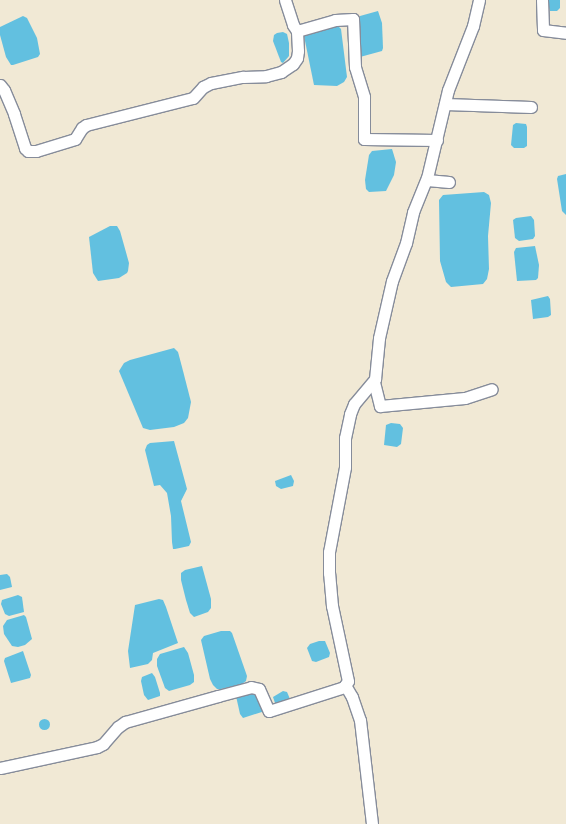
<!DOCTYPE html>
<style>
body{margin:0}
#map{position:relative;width:566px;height:824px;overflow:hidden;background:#f1e9d5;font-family:"Libre Caslon Text",serif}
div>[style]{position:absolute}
.water>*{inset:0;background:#62c0e0}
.round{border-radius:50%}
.roads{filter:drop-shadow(1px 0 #868c9a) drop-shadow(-1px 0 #868c9a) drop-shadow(0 1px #868c9a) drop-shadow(0 -1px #868c9a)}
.minor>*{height:11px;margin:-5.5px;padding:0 5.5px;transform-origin:5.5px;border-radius:5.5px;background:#fff}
span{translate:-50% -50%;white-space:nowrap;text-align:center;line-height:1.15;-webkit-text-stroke:3.5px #f6f6f2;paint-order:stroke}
</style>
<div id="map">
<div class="water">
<div style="clip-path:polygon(547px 0,560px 0,560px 8px,557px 11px,550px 11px)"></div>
<div style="clip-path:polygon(378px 11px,382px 23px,383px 48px,382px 51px,360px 57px,359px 20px,360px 16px)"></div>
<div style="clip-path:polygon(23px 16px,27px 18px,37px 38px,40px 54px,38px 57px,13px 65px,11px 65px,6px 57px,0 35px,0 27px)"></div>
<div style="clip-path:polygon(332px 25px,338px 26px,341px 29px,347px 77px,344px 82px,337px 86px,314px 85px,304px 36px,307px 33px)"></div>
<div style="clip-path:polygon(283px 32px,287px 34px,289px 43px,289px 56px,283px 63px,281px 62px,273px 41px,274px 35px,277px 33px)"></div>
<div style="clip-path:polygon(516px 123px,526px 124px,527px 127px,527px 146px,524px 148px,514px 148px,511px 145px,513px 125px)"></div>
<div style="clip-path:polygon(392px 149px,396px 162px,394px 175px,386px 191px,369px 192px,366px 189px,365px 180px,369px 155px,372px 151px)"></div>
<div style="clip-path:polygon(566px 174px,566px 215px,562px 211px,557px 179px,558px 176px)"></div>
<div style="clip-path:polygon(484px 192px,489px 195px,491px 203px,488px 236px,489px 269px,487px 279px,483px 284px,451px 287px,446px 282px,440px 261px,439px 200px,443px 195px)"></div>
<div style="clip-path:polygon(531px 216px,534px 220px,535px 236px,533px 239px,519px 241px,515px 238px,513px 220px,516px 218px)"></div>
<div style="clip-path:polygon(110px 226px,117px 226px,120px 231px,129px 263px,128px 271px,127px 273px,119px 278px,98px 281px,93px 273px,89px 237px)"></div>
<div style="clip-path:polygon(535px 246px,539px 265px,538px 278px,536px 280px,517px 281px,514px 252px,516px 248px)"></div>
<div style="clip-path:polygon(548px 296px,550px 299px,551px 315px,548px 317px,533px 319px,531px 300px)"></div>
<div style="clip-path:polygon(174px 348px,178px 352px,182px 367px,191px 402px,188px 418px,184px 423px,174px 427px,150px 430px,143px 428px,119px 371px,124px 363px,130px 360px)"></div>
<div style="clip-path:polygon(391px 423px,400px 424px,403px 428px,401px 444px,397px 447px,384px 445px,386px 425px)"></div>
<div style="clip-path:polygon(174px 441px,187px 489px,181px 501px,191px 542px,189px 546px,175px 549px,173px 549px,172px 542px,171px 516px,167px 493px,160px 485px,154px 486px,145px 450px,147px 445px,150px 443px)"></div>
<div style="clip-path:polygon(291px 475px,294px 481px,293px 486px,281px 489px,276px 486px,275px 481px)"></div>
<div style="clip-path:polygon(202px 566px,211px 599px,211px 608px,208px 612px,194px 617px,190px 613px,186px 600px,181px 580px,181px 573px,185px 570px)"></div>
<div style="clip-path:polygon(7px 574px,10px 577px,12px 587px,0 590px,0 575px)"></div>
<div style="clip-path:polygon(18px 595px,22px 597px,24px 612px,9px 616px,5px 614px,1px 604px,2px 600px)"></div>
<div style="clip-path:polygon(159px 599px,163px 600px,166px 607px,178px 643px,153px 653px,152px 660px,148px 664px,130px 668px,128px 651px,135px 605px)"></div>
<div style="clip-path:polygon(24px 615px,26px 617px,32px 639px,25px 645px,18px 647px,12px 646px,4px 634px,3px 626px,7px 620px)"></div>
<div style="clip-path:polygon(221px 631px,230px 631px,232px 633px,247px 676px,246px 681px,242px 684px,221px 689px,217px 689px,213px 685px,210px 679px,201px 640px,204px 636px)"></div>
<div style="clip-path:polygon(319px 641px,325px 641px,330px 653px,329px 657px,316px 662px,312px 661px,307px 648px,310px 644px)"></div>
<div style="clip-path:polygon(184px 647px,188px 653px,194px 675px,194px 682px,190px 685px,169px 691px,165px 688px,157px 666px,157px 659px,160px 654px)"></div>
<div style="clip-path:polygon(23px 651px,31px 675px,30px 678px,11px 683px,4px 661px,5px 658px)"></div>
<div style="clip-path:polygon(152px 673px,155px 677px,160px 693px,160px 696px,148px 700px,144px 695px,141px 681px,142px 677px)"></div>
<div style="clip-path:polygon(251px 691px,256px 693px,265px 711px,243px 718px,240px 714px,236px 696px)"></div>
<div style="clip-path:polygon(283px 691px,287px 692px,290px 699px,277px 704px,275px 703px,273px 697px)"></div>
<div class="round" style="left:38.5px;top:718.5px;width:11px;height:11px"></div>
</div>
<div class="roads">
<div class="minor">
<div style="left:285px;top:0;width:26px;rotate:72deg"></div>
<div style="left:293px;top:25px;width:7px;rotate:56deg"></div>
<div style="left:297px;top:31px;width:40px;rotate:-16deg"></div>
<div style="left:335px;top:20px;width:18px;rotate:-3deg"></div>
<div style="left:353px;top:19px;width:48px;rotate:87.6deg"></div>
<div style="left:355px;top:67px;width:31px;rotate:73deg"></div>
<div style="left:364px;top:97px;width:42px;rotate:90deg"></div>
<div style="left:364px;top:139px;width:73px;rotate:0.8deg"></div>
<div style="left:542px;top:0;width:30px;rotate:88deg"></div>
<div style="left:543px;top:30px;width:23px;rotate:7deg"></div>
<div style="left:0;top:85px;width:6px;rotate:51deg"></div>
<div style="left:4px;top:90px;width:26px;rotate:67deg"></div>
<div style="left:14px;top:114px;width:36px;rotate:72deg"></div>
<div style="left:25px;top:148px;width:4px;rotate:45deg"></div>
<div style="left:28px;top:151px;width:8px"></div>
<div style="left:36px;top:151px;width:41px;rotate:-17.1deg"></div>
<div style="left:75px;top:139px;width:13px;rotate:-58deg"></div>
<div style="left:82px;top:128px;width:5px;rotate:-37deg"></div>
<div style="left:86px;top:125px;width:110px;rotate:-14.2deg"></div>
<div style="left:193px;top:98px;width:15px;rotate:-48deg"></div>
<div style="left:203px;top:87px;width:9px;rotate:-27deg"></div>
<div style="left:211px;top:83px;width:33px;rotate:-11deg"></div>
<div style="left:243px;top:77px;width:23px;rotate:-2deg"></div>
<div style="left:266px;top:76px;width:16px;rotate:-15deg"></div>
<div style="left:281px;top:72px;width:14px;rotate:-34deg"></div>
<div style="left:293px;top:64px;width:7px;rotate:-56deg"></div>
<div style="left:297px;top:58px;width:7px;rotate:-82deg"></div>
<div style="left:298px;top:51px;width:20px;rotate:-93deg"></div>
<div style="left:445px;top:104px;width:86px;rotate:2deg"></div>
<div style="left:427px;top:180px;width:22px;rotate:5deg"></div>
<div style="left:374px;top:382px;width:25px;rotate:76deg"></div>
<div style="left:380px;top:406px;width:85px;rotate:-5.4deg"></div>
<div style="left:465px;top:398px;width:28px;rotate:-18deg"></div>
<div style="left:345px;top:685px;width:14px;rotate:60deg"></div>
<div style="left:352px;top:697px;width:24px;rotate:71deg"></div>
<div style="left:360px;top:720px;width:105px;rotate:83.4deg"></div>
<div style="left:0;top:768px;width:99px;rotate:-12.2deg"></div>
<div style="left:97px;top:747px;width:7px;rotate:-27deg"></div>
<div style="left:103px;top:744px;width:23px;rotate:-49deg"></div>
<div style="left:118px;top:727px;width:9px;rotate:-36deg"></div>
<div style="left:125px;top:722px;width:97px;rotate:-15.6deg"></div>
<div style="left:218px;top:696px;width:34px;rotate:-15deg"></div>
<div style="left:251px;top:687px;width:8px;rotate:14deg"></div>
<div style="left:259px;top:689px;width:24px;rotate:66deg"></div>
<div style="left:269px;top:711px;width:79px;rotate:-17.7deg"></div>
<div style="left:344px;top:687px;width:7px;rotate:-56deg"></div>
<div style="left:348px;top:681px;width:77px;rotate:-102deg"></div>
<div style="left:332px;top:606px;width:33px;rotate:-95deg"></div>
<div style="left:329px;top:573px;width:21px;rotate:-90deg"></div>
<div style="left:329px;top:552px;width:86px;rotate:-79.3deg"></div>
<div style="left:345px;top:467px;width:29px;rotate:-90deg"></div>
<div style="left:345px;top:438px;width:25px;rotate:-78deg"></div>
<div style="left:350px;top:414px;width:11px;rotate:-68deg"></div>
<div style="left:354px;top:404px;width:33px;rotate:-50deg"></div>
<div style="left:375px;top:379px;width:41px;rotate:-84.4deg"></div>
<div style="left:379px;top:338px;width:58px;rotate:-77.2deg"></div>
<div style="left:392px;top:281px;width:40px;rotate:-69.8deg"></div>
<div style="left:406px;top:243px;width:32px;rotate:-77deg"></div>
<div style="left:413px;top:212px;width:37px;rotate:-68deg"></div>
<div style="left:427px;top:178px;width:90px;rotate:-76.6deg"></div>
<div style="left:448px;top:90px;width:69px;rotate:-68.7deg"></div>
<div style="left:473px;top:26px;width:27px;rotate:-77deg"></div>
</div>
</div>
</div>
